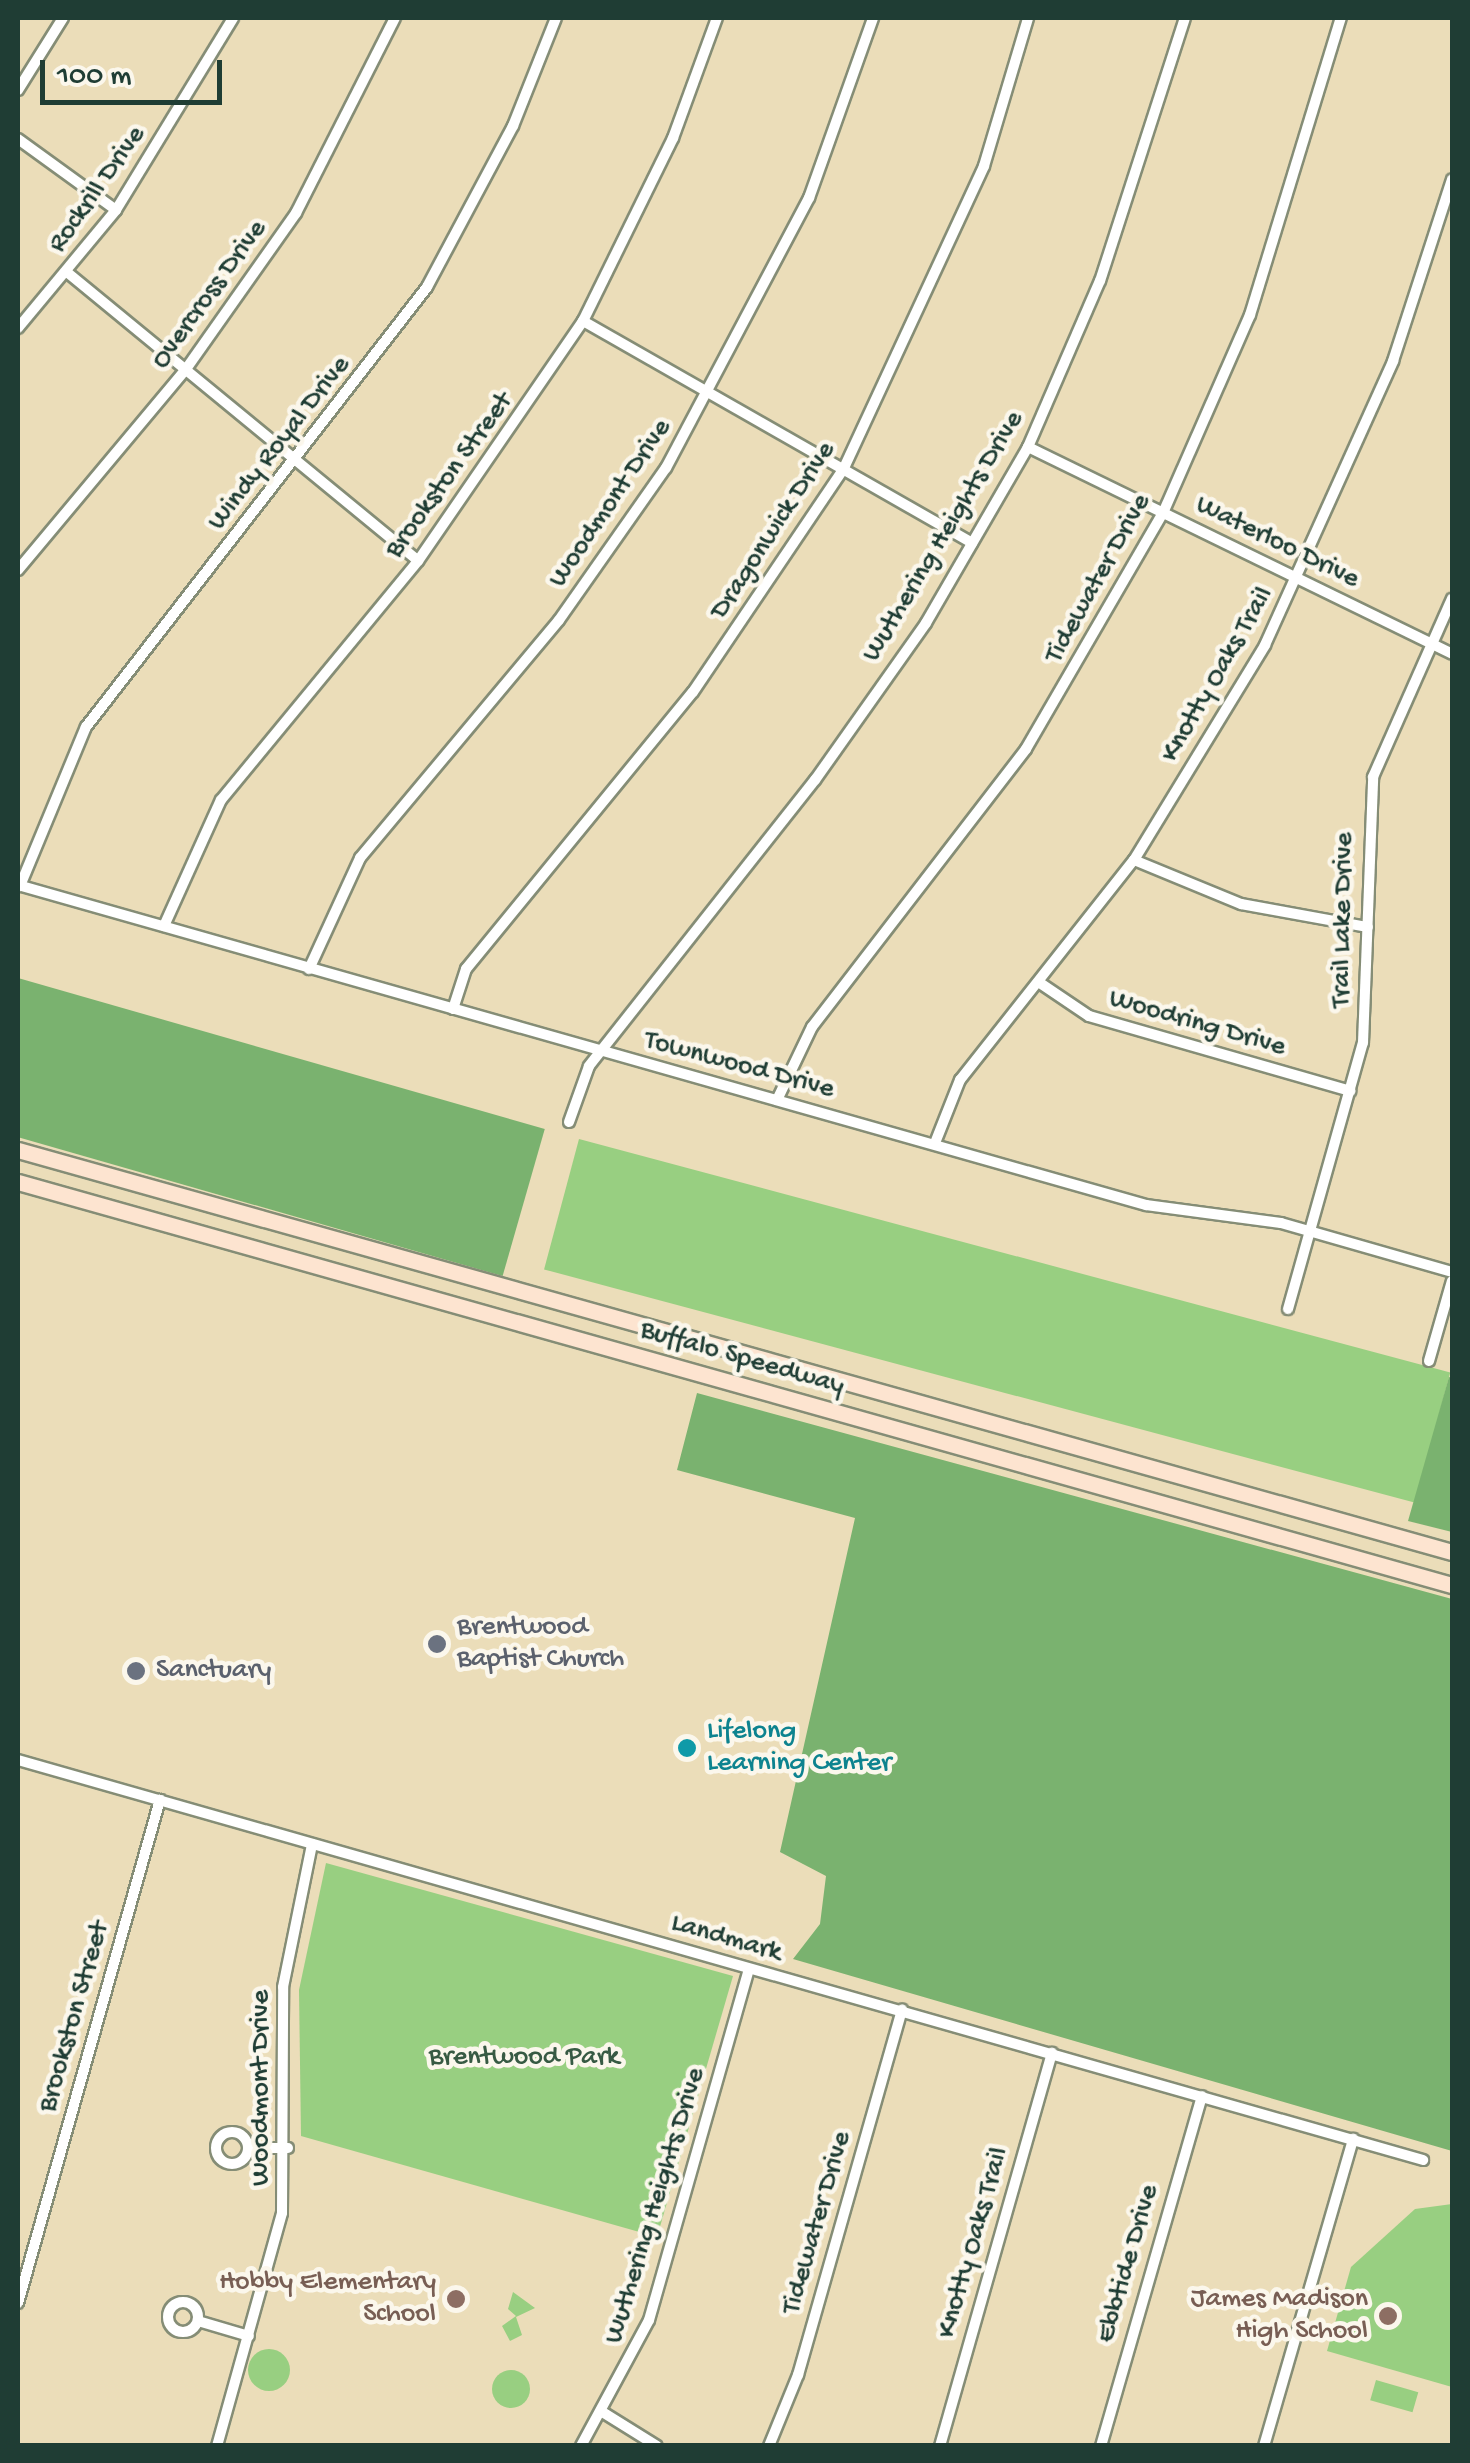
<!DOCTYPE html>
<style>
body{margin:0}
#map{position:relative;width:1470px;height:2463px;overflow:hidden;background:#ebddb9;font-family:"Gochi Hand",sans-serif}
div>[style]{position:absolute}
.green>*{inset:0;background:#98cf81;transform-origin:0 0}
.round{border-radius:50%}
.forest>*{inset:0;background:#7ab26f;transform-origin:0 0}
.roads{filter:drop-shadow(2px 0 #858d76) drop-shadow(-2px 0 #858d76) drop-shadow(0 2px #858d76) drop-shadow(0 -2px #858d76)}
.minor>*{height:10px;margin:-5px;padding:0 5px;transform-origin:5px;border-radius:5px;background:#fff}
.minor>.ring{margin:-5px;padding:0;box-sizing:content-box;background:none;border:10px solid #fff;border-radius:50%}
.secondary>*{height:15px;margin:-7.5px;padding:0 7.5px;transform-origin:7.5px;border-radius:7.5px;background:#fde4d0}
.dots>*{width:28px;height:28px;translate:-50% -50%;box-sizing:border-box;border:5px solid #fbf7ec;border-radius:50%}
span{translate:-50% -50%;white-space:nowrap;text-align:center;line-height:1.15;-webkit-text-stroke:9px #fbf7ec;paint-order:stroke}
.street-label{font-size:28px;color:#1f3d34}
.worship-label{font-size:28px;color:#5b616d}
.left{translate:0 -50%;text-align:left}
.culture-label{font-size:28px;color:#0d838f}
.park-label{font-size:28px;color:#375a43}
.education-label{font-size:28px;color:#785e54}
.right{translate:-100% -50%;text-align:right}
.frame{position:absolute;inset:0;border:20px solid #1f3d34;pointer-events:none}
.scale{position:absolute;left:40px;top:60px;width:182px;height:45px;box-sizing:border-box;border:5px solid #1f3d34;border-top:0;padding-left:12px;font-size:30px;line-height:35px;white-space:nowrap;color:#1f3d34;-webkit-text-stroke:8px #fbf7ec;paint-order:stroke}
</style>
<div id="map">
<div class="green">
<div style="left:579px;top:1139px;width:902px;height:135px;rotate:15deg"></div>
<div style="clip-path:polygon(326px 1863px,733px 1976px,657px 2237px,301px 2136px,299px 1990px)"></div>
<div style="clip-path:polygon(1452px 2204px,1452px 2387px,1327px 2351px,1351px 2267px,1415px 2209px)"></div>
<div style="clip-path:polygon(513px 2292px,535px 2308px,516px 2317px,522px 2335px,510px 2341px,502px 2326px,516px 2316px,508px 2309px)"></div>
<div class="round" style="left:248px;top:2349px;width:42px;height:42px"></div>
<div class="round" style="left:492px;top:2370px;width:38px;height:38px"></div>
<div style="left:1376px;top:2380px;width:44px;height:21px;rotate:16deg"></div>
</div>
<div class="forest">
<div style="left:18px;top:978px;width:548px;height:153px;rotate:16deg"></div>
<div style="clip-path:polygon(1449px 1377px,1452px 1378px,1452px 1532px,1408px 1521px)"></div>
<div style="clip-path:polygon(697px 1393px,1452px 1599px,1452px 2151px,793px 1959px,820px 1924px,826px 1876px,780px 1852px,855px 1518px,677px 1470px)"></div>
</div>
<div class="roads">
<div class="minor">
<div style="left:18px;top:90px;width:85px;rotate:-58deg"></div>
<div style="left:18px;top:139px;width:121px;rotate:35.9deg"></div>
<div style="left:68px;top:273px;width:453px;rotate:39.4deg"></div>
<div style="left:583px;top:321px;width:448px;rotate:29.7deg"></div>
<div style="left:18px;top:328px;width:153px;rotate:-50.3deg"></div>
<div style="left:116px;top:210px;width:225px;rotate:-58.6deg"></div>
<div style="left:1028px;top:447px;width:472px;rotate:26deg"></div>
<div style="left:18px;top:570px;width:262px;rotate:-50.1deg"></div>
<div style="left:186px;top:369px;width:191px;rotate:-54.8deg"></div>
<div style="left:296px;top:213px;width:219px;rotate:-63.1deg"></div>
<div style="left:1134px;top:860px;width:116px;rotate:22.4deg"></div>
<div style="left:1241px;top:904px;width:129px;rotate:10.3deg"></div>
<div style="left:18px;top:885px;width:1173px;rotate:15.84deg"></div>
<div style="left:1146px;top:1205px;width:136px;rotate:7.6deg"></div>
<div style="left:1281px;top:1223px;width:178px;rotate:16deg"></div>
<div style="left:20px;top:886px;width:172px;rotate:-67.5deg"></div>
<div style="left:86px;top:727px;width:557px;rotate:-52.22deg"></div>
<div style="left:427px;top:287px;width:183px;rotate:-61.9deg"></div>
<div style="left:513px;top:126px;width:116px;rotate:-68.3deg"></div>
<div style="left:164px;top:926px;width:138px;rotate:-65.7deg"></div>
<div style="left:221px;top:800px;width:310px;rotate:-50.5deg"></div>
<div style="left:418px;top:561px;width:291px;rotate:-55.5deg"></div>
<div style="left:583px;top:321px;width:204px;rotate:-63.8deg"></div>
<div style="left:673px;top:138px;width:128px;rotate:-69.9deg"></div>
<div style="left:309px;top:969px;width:122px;rotate:-65.3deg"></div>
<div style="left:360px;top:858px;width:310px;rotate:-50.1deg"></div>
<div style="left:559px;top:620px;width:186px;rotate:-54.9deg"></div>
<div style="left:666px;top:468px;width:306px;rotate:-62.1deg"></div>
<div style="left:809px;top:198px;width:191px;rotate:-70.4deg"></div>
<div style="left:1040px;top:983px;width:59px;rotate:34deg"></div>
<div style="left:1089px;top:1016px;width:272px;rotate:16deg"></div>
<div style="left:453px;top:1009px;width:42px;rotate:-72deg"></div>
<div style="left:466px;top:969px;width:358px;rotate:-50.7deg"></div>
<div style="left:693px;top:692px;width:268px;rotate:-56deg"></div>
<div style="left:843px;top:470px;width:335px;rotate:-65.1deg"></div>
<div style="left:984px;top:166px;width:154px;rotate:-73.4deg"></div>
<div style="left:777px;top:1100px;width:81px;rotate:-64.4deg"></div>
<div style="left:812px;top:1027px;width:351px;rotate:-52.4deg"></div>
<div style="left:1026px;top:749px;width:273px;rotate:-59.9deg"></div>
<div style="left:1163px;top:513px;width:216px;rotate:-66.3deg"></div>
<div style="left:1250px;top:315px;width:311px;rotate:-73deg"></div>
<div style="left:569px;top:1122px;width:59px;rotate:-70.3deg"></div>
<div style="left:589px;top:1066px;width:365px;rotate:-51.7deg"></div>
<div style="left:815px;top:780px;width:192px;rotate:-54.7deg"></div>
<div style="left:926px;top:623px;width:203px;rotate:-59.9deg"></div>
<div style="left:1028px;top:447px;width:181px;rotate:-66.6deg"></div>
<div style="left:1100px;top:281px;width:276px;rotate:-72.1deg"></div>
<div style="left:935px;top:1143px;width:68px;rotate:-68.4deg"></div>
<div style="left:960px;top:1080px;width:280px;rotate:-51.7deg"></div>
<div style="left:1134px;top:860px;width:252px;rotate:-58.6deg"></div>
<div style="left:1265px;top:645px;width:312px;rotate:-65.7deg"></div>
<div style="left:1393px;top:361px;width:191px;rotate:-72deg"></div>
<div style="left:1288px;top:1309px;width:276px;rotate:-74.3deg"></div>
<div style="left:1363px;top:1043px;width:266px;rotate:-87.8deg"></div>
<div style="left:1373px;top:777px;width:195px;rotate:-66.1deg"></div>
<div style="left:1429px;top:1361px;width:83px;rotate:-74deg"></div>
<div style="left:18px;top:1760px;width:1461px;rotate:15.89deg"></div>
<div class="ring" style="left:216px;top:2132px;width:22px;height:22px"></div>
<div style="left:249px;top:2148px;width:39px"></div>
<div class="ring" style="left:168px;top:2302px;width:20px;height:20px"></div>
<div style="left:18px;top:2303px;width:523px;rotate:-74.24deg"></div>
<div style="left:198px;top:2321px;width:53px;rotate:16.4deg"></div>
<div style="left:604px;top:2413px;width:62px;rotate:31.9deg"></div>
<div style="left:217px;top:2446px;width:242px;rotate:-74.4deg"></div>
<div style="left:282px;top:2213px;width:226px;rotate:-89.7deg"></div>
<div style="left:283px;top:1987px;width:146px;rotate:-78.5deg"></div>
<div style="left:581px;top:2446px;width:143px;rotate:-61.6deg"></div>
<div style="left:649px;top:2320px;width:365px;rotate:-74.1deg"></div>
<div style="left:769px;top:2446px;width:77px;rotate:-67.8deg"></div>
<div style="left:798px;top:2375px;width:380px;rotate:-74.1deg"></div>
<div style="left:940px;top:2446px;width:409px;rotate:-74.1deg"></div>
<div style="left:1101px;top:2446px;width:364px;rotate:-73.9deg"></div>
<div style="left:1264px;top:2446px;width:320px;rotate:-73.8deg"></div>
</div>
<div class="secondary">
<div style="left:18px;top:1150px;width:1489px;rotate:15.66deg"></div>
<div style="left:18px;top:1182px;width:1490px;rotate:15.7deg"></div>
</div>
</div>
<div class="dots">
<div style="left:437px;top:1644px;background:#6b7280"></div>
<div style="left:136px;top:1671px;background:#6b7280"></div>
<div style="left:687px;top:1748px;background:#0f9aa8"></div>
<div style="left:456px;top:2299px;background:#8d6e63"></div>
<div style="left:1388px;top:2316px;background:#8d6e63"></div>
</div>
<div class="street-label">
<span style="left:98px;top:190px;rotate:-55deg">Rockrill Drive</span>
<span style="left:210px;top:295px;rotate:-54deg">Overcross Drive</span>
<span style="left:280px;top:444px;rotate:-52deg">Windy Royal Drive</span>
<span style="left:450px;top:476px;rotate:-54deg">Brookston Street</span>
<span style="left:611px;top:504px;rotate:-56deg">Woodmont Drive</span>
<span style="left:774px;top:531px;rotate:-57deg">Dragonwick Drive</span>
<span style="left:944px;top:537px;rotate:-59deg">Wuthering Heights Drive</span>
<span style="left:1277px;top:543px;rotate:26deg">Waterloo Drive</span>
<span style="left:1099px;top:579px;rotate:-61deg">Tidewater Drive</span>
<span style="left:1218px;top:675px;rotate:-60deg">Knotty Oaks Trail</span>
<span style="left:1344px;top:920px;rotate:-89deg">Trail Lake Drive</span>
<span style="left:1197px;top:1024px;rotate:16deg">Woodring Drive</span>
<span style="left:739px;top:1066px;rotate:15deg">Townwood Drive</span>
<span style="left:742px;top:1359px;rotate:16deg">Buffalo Speedway</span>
<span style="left:726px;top:1939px;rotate:16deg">Landmark</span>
<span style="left:75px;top:2017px;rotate:-74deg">Brookston Street</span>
<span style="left:262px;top:2088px;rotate:-90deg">Woodmont Drive</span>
<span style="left:656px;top:2206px;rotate:-73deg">Wuthering Heights Drive</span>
<span style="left:818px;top:2223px;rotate:-74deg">Tidewater Drive</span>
<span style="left:974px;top:2243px;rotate:-74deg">Knotty Oaks Trail</span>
<span style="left:1129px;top:2264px;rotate:-74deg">Ebbtide Drive</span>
</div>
<div class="worship-label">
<span class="left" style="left:457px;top:1644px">Brentwood<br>Baptist Church</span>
<span class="left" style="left:156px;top:1671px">Sanctuary</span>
</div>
<div class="culture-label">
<span class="left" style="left:707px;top:1748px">Lifelong<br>Learning Center</span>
</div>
<div class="park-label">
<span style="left:524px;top:2058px">Brentwood Park</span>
</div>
<div class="education-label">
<span class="right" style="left:436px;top:2299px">Hobby Elementary<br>School</span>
<span class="right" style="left:1368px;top:2316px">James Madison<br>High School</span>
</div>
<div class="frame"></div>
<div class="scale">100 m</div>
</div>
